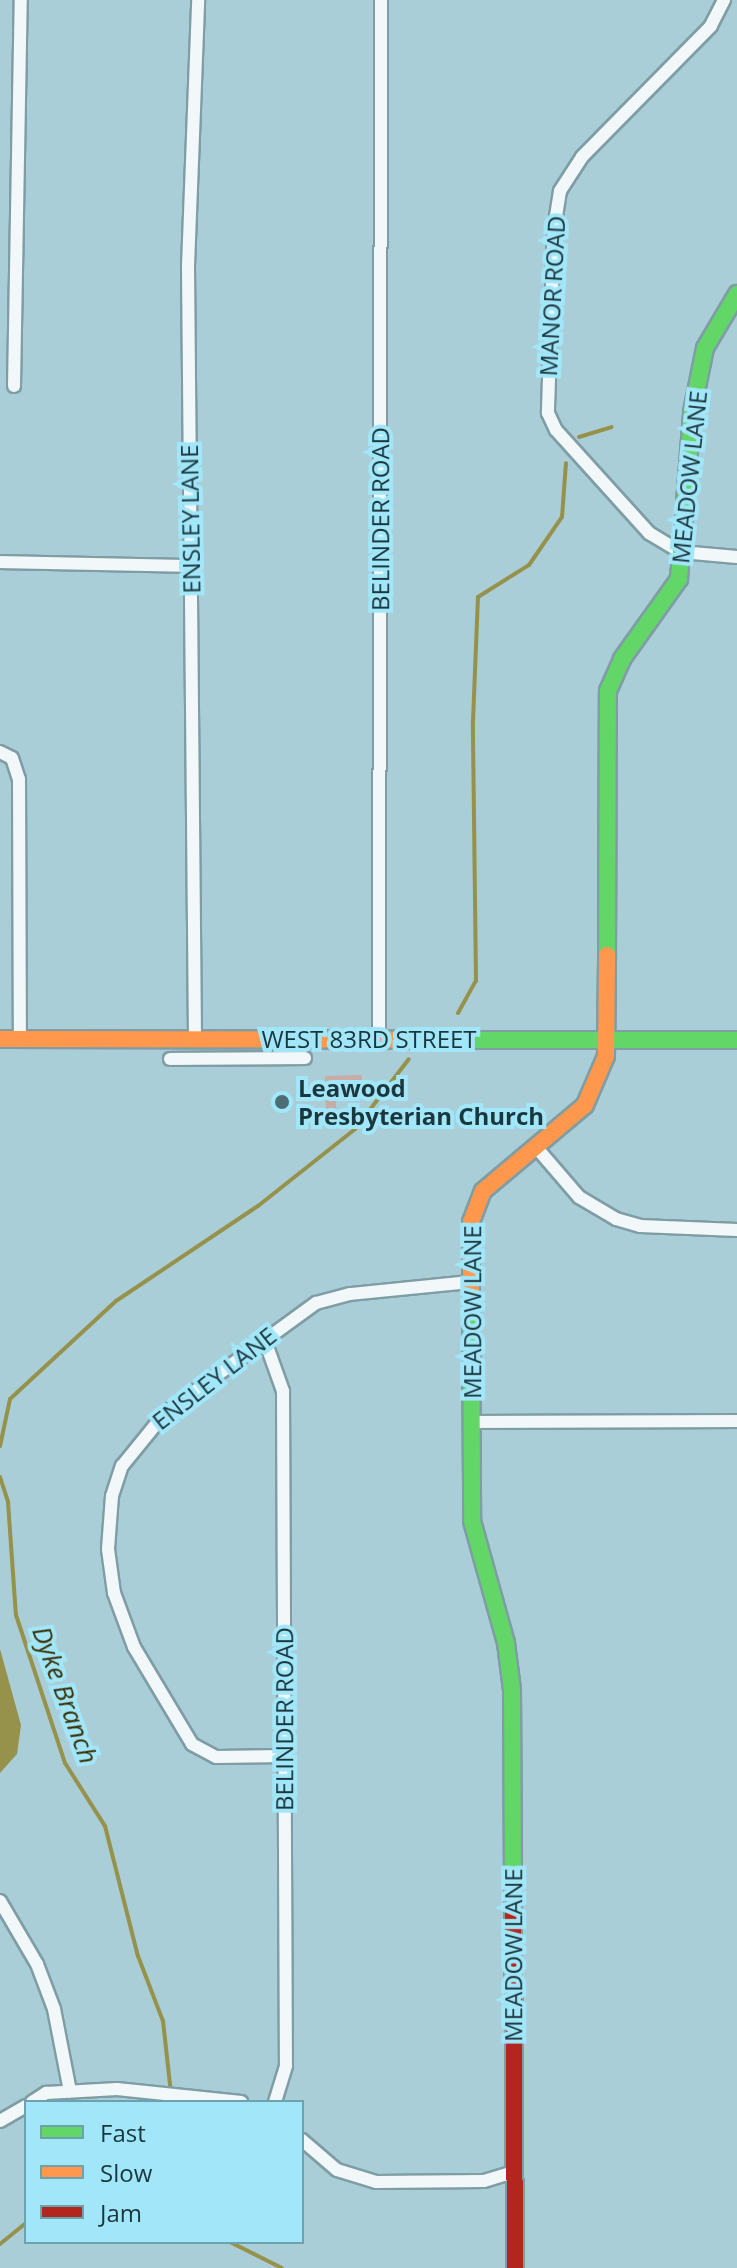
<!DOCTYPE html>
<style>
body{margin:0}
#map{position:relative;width:737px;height:2268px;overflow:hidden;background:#a9ced8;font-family:"Open Sans",sans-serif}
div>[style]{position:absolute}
.green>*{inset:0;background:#c9aca5}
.water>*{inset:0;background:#96924b}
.stream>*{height:4px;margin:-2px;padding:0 2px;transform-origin:2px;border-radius:2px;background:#96924b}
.roads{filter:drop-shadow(2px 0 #7f9da5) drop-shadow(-2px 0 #7f9da5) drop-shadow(0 2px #7f9da5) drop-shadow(0 -2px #7f9da5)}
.street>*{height:12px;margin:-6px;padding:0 6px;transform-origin:6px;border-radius:6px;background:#f2f8f9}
.fast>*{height:16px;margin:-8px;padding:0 8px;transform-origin:8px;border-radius:8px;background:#63d668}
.slow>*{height:16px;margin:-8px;padding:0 8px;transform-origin:8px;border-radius:8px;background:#ff974d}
.jam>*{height:16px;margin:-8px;padding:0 8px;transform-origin:8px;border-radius:8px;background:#b3261e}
.dots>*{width:22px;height:22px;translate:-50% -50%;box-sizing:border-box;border:4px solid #a2e7f9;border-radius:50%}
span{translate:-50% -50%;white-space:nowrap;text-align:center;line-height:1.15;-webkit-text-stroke:8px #a2e7f9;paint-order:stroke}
.street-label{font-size:24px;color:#1b373e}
.poi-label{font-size:24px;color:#1b373e;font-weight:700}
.left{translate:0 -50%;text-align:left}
.water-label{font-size:26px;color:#393007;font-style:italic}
.legend{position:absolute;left:24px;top:2100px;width:280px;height:144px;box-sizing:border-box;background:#a2e7f9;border:2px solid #6ca1ae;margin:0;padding:10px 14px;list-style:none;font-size:24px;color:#1b373e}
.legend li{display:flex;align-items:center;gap:16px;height:40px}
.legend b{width:40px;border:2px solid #6ca1ae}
</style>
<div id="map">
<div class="green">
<div style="clip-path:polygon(362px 1075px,362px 1096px,336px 1097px,336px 1113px,326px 1113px,325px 1076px)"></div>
</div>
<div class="water">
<div style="clip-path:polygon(0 1649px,21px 1725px,17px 1754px,0 1773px)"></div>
</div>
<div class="stream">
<div style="left:579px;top:437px;width:34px;rotate:-17deg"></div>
<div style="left:458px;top:1013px;width:37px;rotate:-61deg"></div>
<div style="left:476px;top:981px;width:260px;rotate:-90.7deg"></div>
<div style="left:473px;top:721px;width:124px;rotate:-87.7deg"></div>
<div style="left:478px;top:597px;width:60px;rotate:-32.1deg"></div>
<div style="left:529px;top:565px;width:58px;rotate:-55.5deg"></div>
<div style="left:562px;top:517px;width:54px;rotate:-85.8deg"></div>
<div style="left:0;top:1446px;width:48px;rotate:-78deg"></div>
<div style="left:10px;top:1399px;width:144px;rotate:-42.8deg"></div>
<div style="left:116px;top:1301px;width:171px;rotate:-33.8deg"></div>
<div style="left:258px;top:1206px;width:124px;rotate:-38.4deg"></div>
<div style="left:355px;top:1129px;width:88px;rotate:-52.4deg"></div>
<div style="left:0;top:1477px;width:26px;rotate:72deg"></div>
<div style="left:8px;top:1502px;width:113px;rotate:86deg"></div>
<div style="left:16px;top:1615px;width:156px;rotate:71.7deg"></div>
<div style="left:65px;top:1763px;width:75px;rotate:57.6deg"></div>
<div style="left:105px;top:1826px;width:134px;rotate:75.8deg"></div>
<div style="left:138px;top:1956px;width:70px;rotate:69deg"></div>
<div style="left:163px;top:2021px;width:81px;rotate:83.7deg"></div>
<div style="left:230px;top:2242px;width:58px;rotate:26.6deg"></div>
<div style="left:0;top:2244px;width:33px;rotate:-39deg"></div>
</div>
<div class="roads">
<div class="street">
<div style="left:724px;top:0;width:29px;rotate:117deg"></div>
<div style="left:711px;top:26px;width:184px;rotate:134.6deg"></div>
<div style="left:582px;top:157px;width:40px;rotate:122.9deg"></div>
<div style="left:560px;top:191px;width:37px;rotate:99deg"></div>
<div style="left:554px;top:228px;width:185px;rotate:91.9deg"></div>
<div style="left:548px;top:413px;width:19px;rotate:65deg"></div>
<div style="left:556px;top:430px;width:139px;rotate:47.9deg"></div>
<div style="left:649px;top:533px;width:37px;rotate:31deg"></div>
<div style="left:681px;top:552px;width:56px;rotate:5.1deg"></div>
<div style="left:14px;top:386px;width:386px;rotate:-89deg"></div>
<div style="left:0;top:562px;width:191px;rotate:1.2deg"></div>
<div style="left:0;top:752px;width:13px;rotate:27deg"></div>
<div style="left:12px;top:758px;width:22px;rotate:72deg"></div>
<div style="left:19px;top:779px;width:259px;rotate:89.8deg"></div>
<div style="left:195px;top:1038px;width:772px;rotate:-90.52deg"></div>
<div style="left:188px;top:266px;width:266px;rotate:-87.8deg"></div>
<div style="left:379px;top:1039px;width:1039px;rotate:-89.89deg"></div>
<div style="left:170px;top:1059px;width:135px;rotate:-0.4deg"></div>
<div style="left:536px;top:1147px;width:66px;rotate:49.3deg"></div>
<div style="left:579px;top:1197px;width:43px;rotate:30.7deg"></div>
<div style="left:616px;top:1219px;width:25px;rotate:16deg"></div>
<div style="left:640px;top:1226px;width:97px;rotate:2.4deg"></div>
<div style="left:264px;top:1338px;width:56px;rotate:70.3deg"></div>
<div style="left:283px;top:1391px;width:675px;rotate:89.75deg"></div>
<div style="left:286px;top:2066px;width:38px;rotate:107deg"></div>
<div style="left:472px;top:1422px;width:265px;rotate:-0.2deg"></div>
<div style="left:284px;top:1756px;width:68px;rotate:179.2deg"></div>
<div style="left:216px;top:1757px;width:27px;rotate:-152deg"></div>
<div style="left:192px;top:1744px;width:113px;rotate:-120.9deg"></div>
<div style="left:134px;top:1647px;width:58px;rotate:-110.3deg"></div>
<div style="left:114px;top:1593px;width:44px;rotate:-97.8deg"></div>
<div style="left:108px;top:1549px;width:53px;rotate:-85.7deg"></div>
<div style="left:112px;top:1496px;width:32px;rotate:-72deg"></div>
<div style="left:122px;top:1466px;width:68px;rotate:-50.9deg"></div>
<div style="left:165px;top:1413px;width:187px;rotate:-36.1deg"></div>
<div style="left:316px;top:1303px;width:35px;rotate:-15deg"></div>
<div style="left:350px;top:1294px;width:122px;rotate:-5.7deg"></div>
<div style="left:0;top:1901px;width:73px;rotate:59.6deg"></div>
<div style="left:37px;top:1964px;width:48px;rotate:69.3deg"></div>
<div style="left:54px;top:2009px;width:84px;rotate:79deg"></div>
<div style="left:32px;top:2102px;width:17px;rotate:-33deg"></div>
<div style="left:46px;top:2093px;width:71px;rotate:-3.2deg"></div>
<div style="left:117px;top:2089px;width:125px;rotate:6deg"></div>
<div style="left:0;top:2121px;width:30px;rotate:-30deg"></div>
<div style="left:302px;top:2140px;width:46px;rotate:40.6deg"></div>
<div style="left:337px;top:2170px;width:41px;rotate:17.1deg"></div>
<div style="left:376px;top:2182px;width:108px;rotate:-0.5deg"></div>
<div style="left:484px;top:2181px;width:31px;rotate:-17deg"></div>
</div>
<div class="fast">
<div style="left:607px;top:955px;width:264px;rotate:-89.8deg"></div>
<div style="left:608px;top:691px;width:35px;rotate:-66deg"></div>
<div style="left:622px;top:659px;width:98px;rotate:-54.5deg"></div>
<div style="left:679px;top:579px;width:168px;rotate:-85.5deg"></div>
<div style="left:692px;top:412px;width:65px;rotate:-78.5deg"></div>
<div style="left:705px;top:348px;width:63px;rotate:-59.3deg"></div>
<div style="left:462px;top:1040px;width:275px"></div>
<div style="left:471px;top:1297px;width:224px;rotate:89.7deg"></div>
<div style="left:472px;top:1521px;width:127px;rotate:74.4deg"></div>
<div style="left:506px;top:1643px;width:47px;rotate:82.7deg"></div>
<div style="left:512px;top:1690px;width:202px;rotate:89.7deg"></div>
</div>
<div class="slow">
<div style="left:0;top:1039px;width:462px;rotate:0.1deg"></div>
<div style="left:471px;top:1297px;width:75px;rotate:-90deg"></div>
<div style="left:471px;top:1222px;width:33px;rotate:-69deg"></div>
<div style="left:483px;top:1191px;width:133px;rotate:-40.1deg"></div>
<div style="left:585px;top:1105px;width:53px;rotate:-66.8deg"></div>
<div style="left:606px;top:1056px;width:101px;rotate:-89.4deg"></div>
</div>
<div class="jam">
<div style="left:513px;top:1892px;width:376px;rotate:89.7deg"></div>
</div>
</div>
<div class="dots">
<div style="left:282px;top:1102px;background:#4d6c74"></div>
</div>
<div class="street-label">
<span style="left:552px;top:296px;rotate:-87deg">MANOR ROAD</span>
<span style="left:689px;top:477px;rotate:-84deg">MEADOW LANE</span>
<span style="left:190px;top:519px;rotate:-91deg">ENSLEY LANE</span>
<span style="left:380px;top:519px;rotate:-90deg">BELINDER ROAD</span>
<span style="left:369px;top:1039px">WEST 83RD STREET</span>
<span style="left:472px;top:1312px;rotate:-90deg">MEADOW LANE</span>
<span style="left:214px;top:1378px;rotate:-38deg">ENSLEY LANE</span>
<span style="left:284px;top:1719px;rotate:-90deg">BELINDER ROAD</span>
<span style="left:513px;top:1955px;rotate:-90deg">MEADOW LANE</span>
</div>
<div class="poi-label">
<span class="left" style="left:298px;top:1102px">Leawood<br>Presbyterian Church</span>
</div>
<div class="water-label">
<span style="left:65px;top:1695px;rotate:70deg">Dyke Branch</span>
</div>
<ul class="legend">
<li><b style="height:10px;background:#63d668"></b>Fast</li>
<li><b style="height:10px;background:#ff974d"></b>Slow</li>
<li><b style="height:10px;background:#b3261e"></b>Jam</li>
</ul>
</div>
